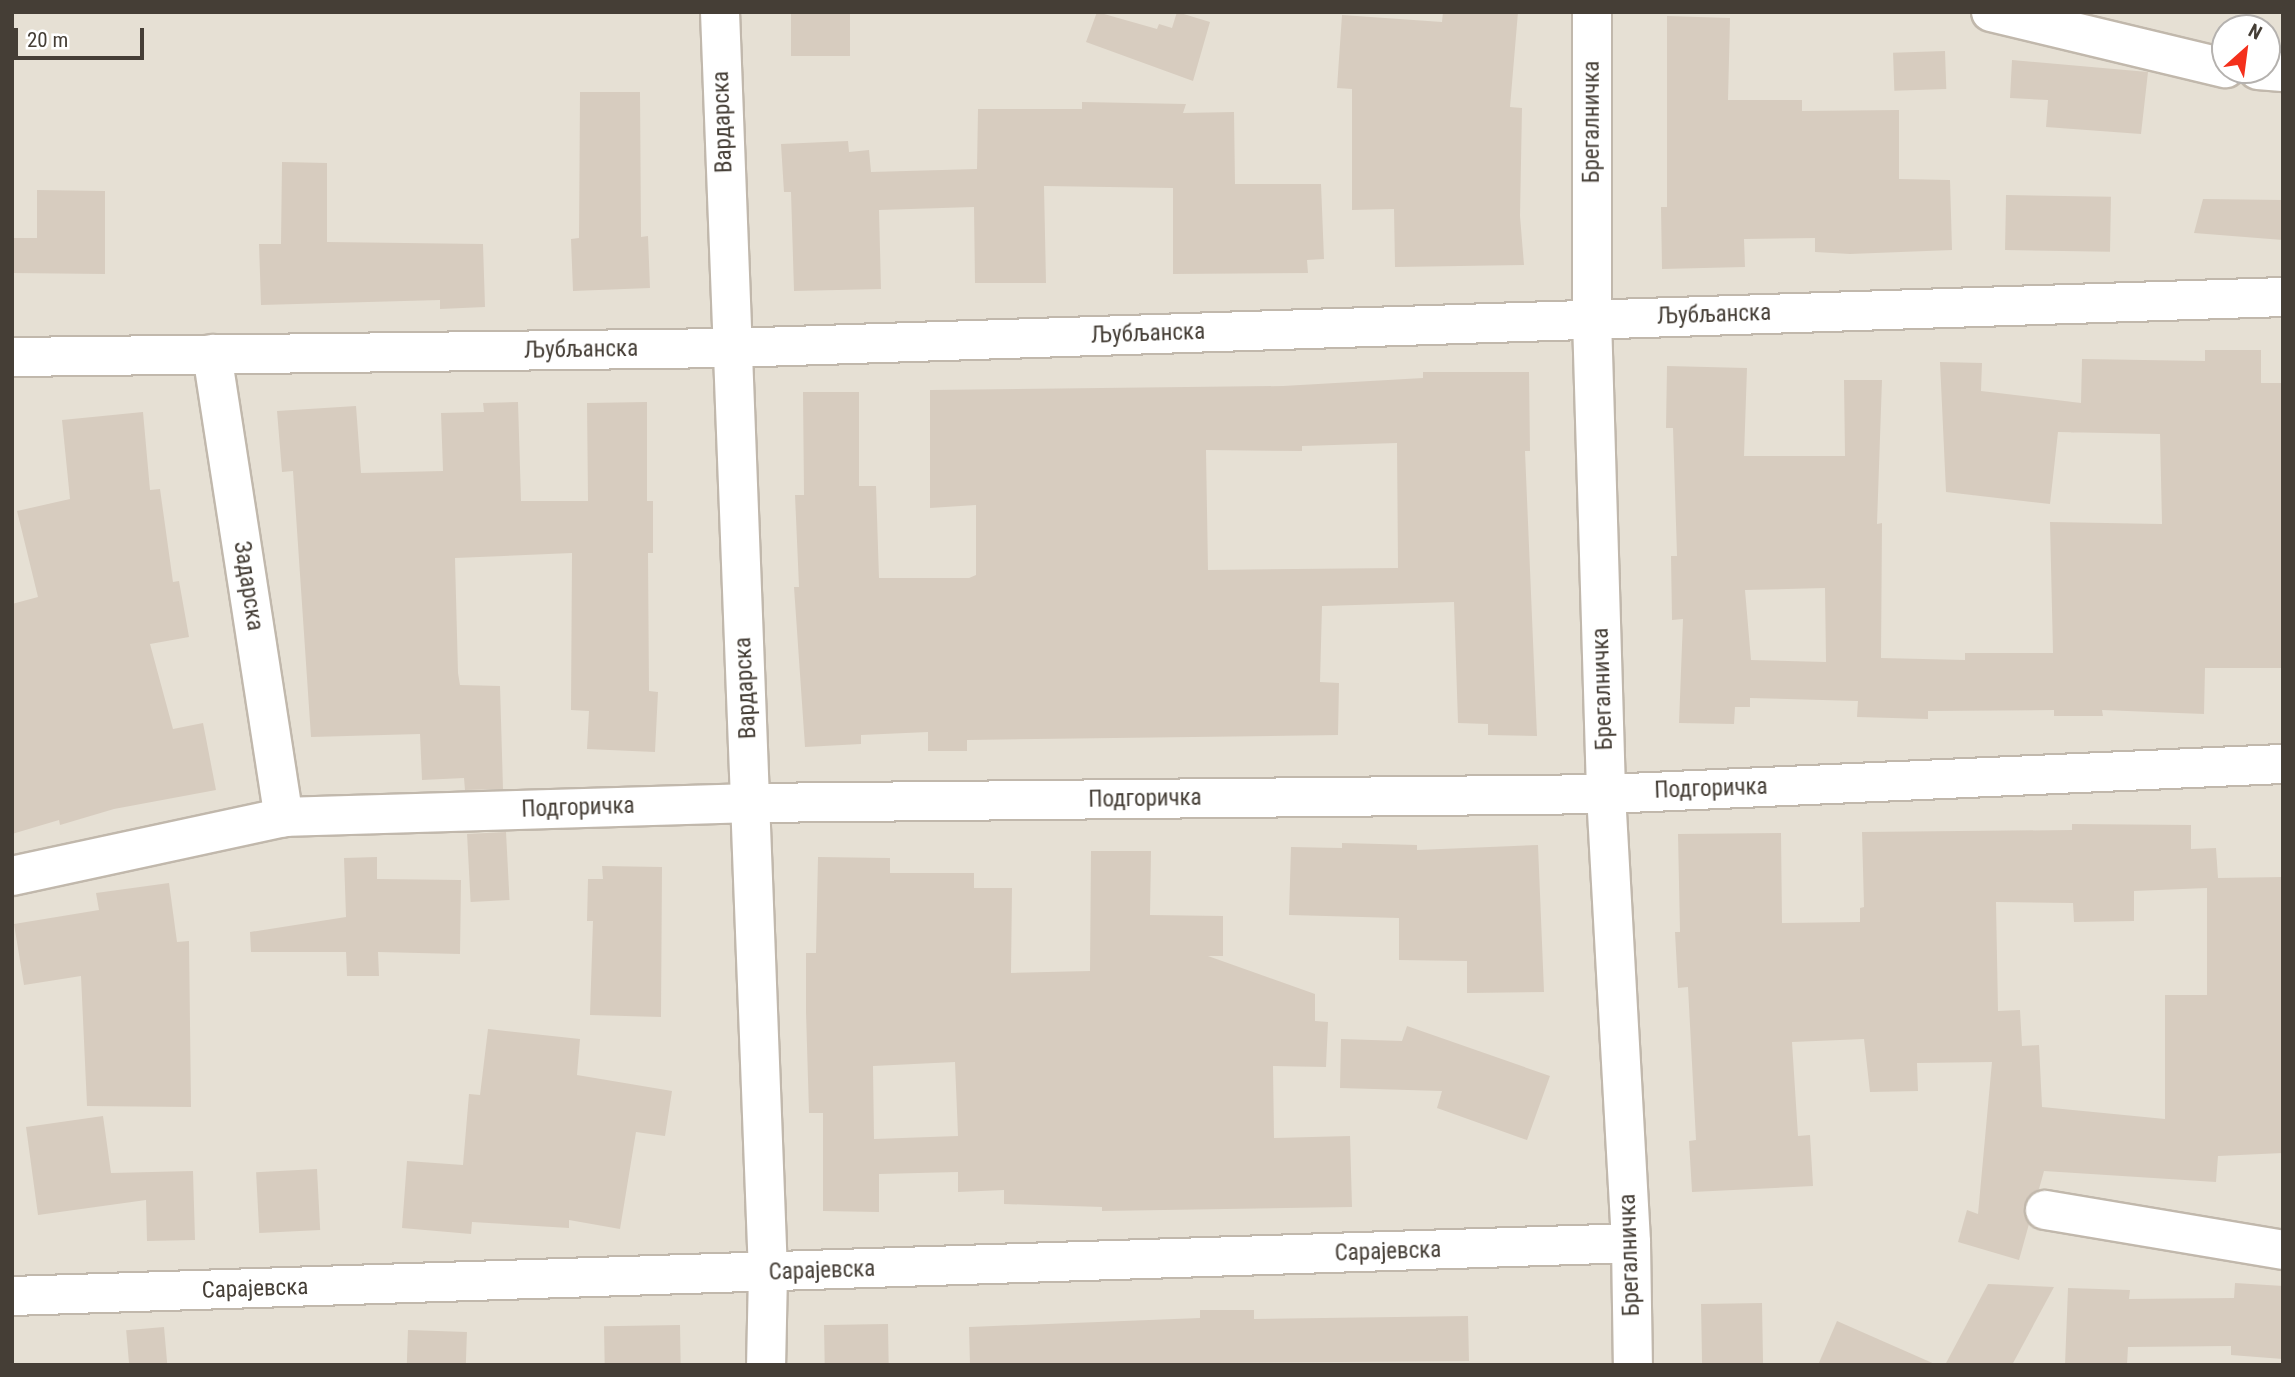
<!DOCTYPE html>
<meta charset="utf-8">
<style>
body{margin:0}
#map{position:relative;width:2295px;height:1377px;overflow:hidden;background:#f3eee6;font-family:"Roboto Condensed",sans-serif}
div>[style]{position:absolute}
.residential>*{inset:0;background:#e6e0d4}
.building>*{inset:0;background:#d7ccbf;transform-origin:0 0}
.roads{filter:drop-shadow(2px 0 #c1b8ac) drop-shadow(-2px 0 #c1b8ac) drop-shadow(0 2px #c1b8ac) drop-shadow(0 -2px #c1b8ac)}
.minor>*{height:38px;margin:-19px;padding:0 19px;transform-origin:19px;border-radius:19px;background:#fff}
span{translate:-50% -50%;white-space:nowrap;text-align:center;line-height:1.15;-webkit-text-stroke:5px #fff;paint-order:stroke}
.street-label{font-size:23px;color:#453e36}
.frame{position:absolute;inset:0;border:14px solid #453e36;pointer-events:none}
.north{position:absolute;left:2211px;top:14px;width:70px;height:70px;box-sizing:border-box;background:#fff;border:2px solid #b5b2af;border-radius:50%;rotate:28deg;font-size:19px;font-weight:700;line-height:28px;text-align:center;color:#453e36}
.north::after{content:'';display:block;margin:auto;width:24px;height:32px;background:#f4301c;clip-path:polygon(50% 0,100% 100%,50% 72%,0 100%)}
.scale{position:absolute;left:14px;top:28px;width:130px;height:32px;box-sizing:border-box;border:4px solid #453e36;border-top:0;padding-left:9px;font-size:21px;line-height:24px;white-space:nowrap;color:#453e36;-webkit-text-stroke:5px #fff;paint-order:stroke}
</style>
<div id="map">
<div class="residential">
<div style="clip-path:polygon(evenodd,12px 12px,2283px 12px,2283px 1365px,12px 1365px,12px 12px,2225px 28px,2267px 28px,2267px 70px,2225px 70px,2225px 28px)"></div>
</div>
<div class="building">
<div style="left:791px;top:12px;width:59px;height:44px"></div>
<div style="clip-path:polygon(1097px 12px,1157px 29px,1159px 24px,1172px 28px,1177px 12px,1210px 22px,1193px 81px,1086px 42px)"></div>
<div style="clip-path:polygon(1443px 12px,1518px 12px,1510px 107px,1522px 108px,1520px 216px,1524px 265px,1395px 267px,1394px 209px,1352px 210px,1352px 89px,1337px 88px,1342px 15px,1442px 22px)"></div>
<div style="clip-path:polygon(1667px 16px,1730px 18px,1728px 100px,1802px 100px,1802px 111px,1899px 110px,1899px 179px,1950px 180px,1952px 250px,1850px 254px,1815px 252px,1815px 238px,1744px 239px,1745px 267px,1662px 269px,1661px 207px,1667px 207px)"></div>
<div style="left:1945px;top:51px;width:38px;height:52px;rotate:88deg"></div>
<div style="clip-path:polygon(2012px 60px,2148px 72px,2141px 134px,2046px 127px,2048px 100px,2010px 98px)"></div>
<div style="clip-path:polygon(580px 92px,640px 92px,641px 237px,648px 236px,650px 288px,573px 291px,571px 239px,579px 238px)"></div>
<div style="clip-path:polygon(1082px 102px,1186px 104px,1183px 113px,1234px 112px,1235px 184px,1321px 184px,1324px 259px,1307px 260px,1308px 273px,1173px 274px,1173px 188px,1044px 186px,1046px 283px,975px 283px,974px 207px,879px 210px,881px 289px,794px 291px,791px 192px,784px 192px,781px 144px,848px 141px,849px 152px,869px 150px,871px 172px,977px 169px,978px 109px,1082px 109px)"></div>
<div style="clip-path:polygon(282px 162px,327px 163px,327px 242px,483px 244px,485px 307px,440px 309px,440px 300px,261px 305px,259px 244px,281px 244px)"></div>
<div style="clip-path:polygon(37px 190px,105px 191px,105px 274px,12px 273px,12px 238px,37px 238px)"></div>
<div style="left:2006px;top:195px;width:105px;height:55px;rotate:1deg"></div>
<div style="clip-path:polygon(2203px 199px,2283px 200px,2283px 240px,2194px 233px)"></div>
<div style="clip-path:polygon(evenodd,2205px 350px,2261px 350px,2261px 383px,2283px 383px,2283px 668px,2205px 668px,2204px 714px,2102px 710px,2103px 716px,2054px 716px,2054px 710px,1928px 711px,1928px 719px,1857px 717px,1858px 701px,1750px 698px,1750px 707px,1735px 707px,1734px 724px,1679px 723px,1683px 619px,1672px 620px,1671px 556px,1677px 556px,1673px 428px,1666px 428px,1667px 366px,1747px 368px,1744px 456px,1845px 456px,1844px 380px,1882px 380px,1877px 524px,1882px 523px,1881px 658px,1965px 660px,1965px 653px,2053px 653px,2050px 522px,2162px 524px,2160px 434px,2058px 432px,2050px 504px,1946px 492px,1940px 362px,1982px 363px,1981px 391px,2081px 403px,2082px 359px,2205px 361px,2205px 350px,1825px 588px,1826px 662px,1751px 660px,1745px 590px,1825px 588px)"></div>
<div style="clip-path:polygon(evenodd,1423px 372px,1529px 372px,1530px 451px,1525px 451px,1537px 736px,1488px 735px,1488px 724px,1458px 723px,1454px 602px,1322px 606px,1320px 682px,1339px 683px,1338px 735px,967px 740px,967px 751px,928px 751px,928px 732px,861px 735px,861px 744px,805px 747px,794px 587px,799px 587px,795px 495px,804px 495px,803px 392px,859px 392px,859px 486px,876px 486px,879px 578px,969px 578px,976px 575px,976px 505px,930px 508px,930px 390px,1283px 386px,1423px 378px,1423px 372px,1397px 443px,1398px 568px,1208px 570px,1206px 450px,1302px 451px,1302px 446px,1397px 443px)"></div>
<div style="clip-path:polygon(518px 402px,521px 501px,588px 501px,587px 403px,647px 402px,647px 501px,653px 501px,653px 553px,648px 553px,649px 691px,658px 692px,655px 752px,587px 749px,589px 711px,571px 710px,572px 553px,455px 558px,458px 673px,460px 685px,500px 686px,503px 789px,465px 790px,464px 778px,422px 780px,420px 734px,311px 737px,293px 471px,282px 472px,277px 411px,356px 406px,361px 473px,443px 471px,441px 413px,484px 412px,483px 403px)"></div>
<div style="clip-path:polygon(143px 412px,150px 490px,160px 489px,173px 582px,179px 581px,189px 637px,150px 644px,173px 729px,203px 723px,216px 790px,114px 809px,60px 825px,59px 820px,12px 834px,12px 604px,38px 597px,17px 511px,70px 499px,62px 420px)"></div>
<div style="clip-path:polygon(evenodd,2072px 824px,2191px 825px,2191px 849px,2216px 848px,2218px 878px,2283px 877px,2283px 1153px,2218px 1156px,2216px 1182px,2044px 1171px,2039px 1189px,2024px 1206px,2029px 1224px,2019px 1260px,1958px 1242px,1967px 1210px,1978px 1214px,1992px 1062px,1917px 1063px,1918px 1091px,1870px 1092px,1864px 1039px,1792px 1042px,1798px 1136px,1810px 1135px,1813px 1186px,1692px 1192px,1689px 1141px,1696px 1140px,1688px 987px,1678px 988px,1675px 932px,1680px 932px,1678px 834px,1781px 833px,1782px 923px,1860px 922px,1860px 908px,1864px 907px,1862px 832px,2072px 830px,2072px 824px,2207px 888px,2207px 995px,2165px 995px,2165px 1119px,2042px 1107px,2039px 1045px,2022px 1046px,2020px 1010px,1998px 1011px,1996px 902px,2073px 903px,2074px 922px,2134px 921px,2134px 891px,2207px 888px)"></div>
<div style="left:506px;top:832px;width:68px;height:39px;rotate:87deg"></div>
<div style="clip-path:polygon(1342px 843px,1417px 845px,1417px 850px,1538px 845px,1544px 992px,1467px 993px,1467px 961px,1399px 960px,1399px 918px,1289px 915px,1291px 847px,1342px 848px)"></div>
<div style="clip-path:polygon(evenodd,1091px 851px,1151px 851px,1150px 915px,1223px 916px,1223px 956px,1208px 956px,1315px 994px,1315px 1021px,1328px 1022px,1326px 1067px,1273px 1066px,1274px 1138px,1350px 1136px,1352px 1207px,1102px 1211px,1102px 1207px,1004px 1204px,1004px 1190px,958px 1192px,958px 1172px,879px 1174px,879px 1212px,823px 1211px,823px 1113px,809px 1113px,806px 1012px,806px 953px,816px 953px,818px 857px,890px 858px,890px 873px,974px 873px,974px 888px,1012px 888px,1011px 973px,1090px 971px,1091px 851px,955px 1062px,958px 1136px,874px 1139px,873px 1066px,955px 1062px)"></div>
<div style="clip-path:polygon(377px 857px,377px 879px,461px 880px,460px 954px,378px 952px,379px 976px,347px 976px,346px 952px,251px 952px,250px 932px,346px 917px,344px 858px)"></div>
<div style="clip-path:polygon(602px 866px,662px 867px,661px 1017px,590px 1015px,593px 921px,587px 921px,588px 879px,603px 879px)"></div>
<div style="clip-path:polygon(169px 883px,177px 942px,189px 941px,191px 1107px,87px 1106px,81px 976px,24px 985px,14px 924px,99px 910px,96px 893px)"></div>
<div style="clip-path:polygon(1407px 1026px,1550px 1076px,1527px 1140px,1437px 1108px,1442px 1091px,1340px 1088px,1341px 1039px,1402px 1041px)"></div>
<div style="clip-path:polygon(488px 1029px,580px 1039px,577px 1075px,672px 1091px,665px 1136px,636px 1132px,620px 1229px,569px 1220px,569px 1228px,472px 1222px,471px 1234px,402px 1228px,407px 1161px,463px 1165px,469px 1094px,480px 1095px)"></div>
<div style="clip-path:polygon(103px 1116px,111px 1173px,193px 1171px,195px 1240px,147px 1241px,146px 1200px,38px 1215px,26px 1127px)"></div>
<div style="left:317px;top:1169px;width:61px;height:61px;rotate:87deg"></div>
<div style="clip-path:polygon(2235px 1283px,2283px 1286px,2283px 1359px,2231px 1355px,2231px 1346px,2128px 1347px,2127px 1365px,2065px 1365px,2068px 1288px,2130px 1290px,2129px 1299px,2234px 1298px)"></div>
<div style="clip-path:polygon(1988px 1284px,2054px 1287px,2012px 1365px,1945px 1365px)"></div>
<div style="left:1762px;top:1303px;width:62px;height:61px;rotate:89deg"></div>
<div style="clip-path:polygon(1200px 1310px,1254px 1310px,1254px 1319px,1468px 1316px,1469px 1361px,970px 1365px,969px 1327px,1200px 1318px)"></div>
<div style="clip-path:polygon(1837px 1321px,1937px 1365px,1818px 1365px)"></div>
<div style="left:888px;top:1324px;width:41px;height:64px;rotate:89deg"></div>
<div style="left:680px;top:1325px;width:40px;height:76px;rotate:89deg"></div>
<div style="left:164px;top:1327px;width:38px;height:38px;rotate:85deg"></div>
<div style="left:408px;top:1330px;width:59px;height:35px;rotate:2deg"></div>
</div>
<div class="roads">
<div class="minor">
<div style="left:720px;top:12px;width:1262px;rotate:87.82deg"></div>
<div style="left:768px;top:1273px;width:92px;rotate:91.2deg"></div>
<div style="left:1592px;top:12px;width:307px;rotate:90deg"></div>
<div style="left:1592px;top:319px;width:475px;rotate:88.3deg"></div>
<div style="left:1606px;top:794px;width:450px;rotate:86.8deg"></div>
<div style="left:1631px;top:1243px;width:122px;rotate:89.1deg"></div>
<div style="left:1991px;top:12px;width:241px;rotate:13.5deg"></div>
<div style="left:2258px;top:70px;width:25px;rotate:5deg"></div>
<div style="left:212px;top:354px;width:469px;rotate:81.2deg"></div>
<div style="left:12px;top:357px;width:718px;rotate:-0.72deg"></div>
<div style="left:730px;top:348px;width:1554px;rotate:-1.88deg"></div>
<div style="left:12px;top:876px;width:278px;rotate:-12.2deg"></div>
<div style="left:284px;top:817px;width:467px;rotate:-1.7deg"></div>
<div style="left:751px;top:803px;width:855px;rotate:-0.6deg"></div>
<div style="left:1606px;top:794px;width:678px;rotate:-2.54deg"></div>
<div style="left:2045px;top:1210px;width:241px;rotate:9.5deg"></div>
<div style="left:12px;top:1296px;width:1620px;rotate:-1.87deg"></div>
</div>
</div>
<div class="street-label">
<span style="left:723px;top:122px;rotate:-92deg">Вардарска</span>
<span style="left:1592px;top:122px;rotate:-90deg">Брегалничка</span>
<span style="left:1714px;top:315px;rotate:-2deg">Љубљанска</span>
<span style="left:1148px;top:334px;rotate:-2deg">Љубљанска</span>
<span style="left:581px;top:350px;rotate:-1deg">Љубљанска</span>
<span style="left:248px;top:586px;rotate:81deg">Задарска</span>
<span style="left:746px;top:688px;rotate:-93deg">Вардарска</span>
<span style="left:1603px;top:689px;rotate:-92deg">Брегалничка</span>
<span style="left:1711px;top:789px;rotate:-2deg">Подгоричка</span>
<span style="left:1145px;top:799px;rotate:-1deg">Подгоричка</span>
<span style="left:578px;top:808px;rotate:-2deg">Подгоричка</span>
<span style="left:1388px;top:1252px;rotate:-2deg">Сарајевска</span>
<span style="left:1630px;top:1255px;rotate:-92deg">Брегалничка</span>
<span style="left:822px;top:1271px;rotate:-2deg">Сарајевска</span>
<span style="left:255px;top:1289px;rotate:-2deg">Сарајевска</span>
</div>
<div class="frame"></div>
<div class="north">N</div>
<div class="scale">20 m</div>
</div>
